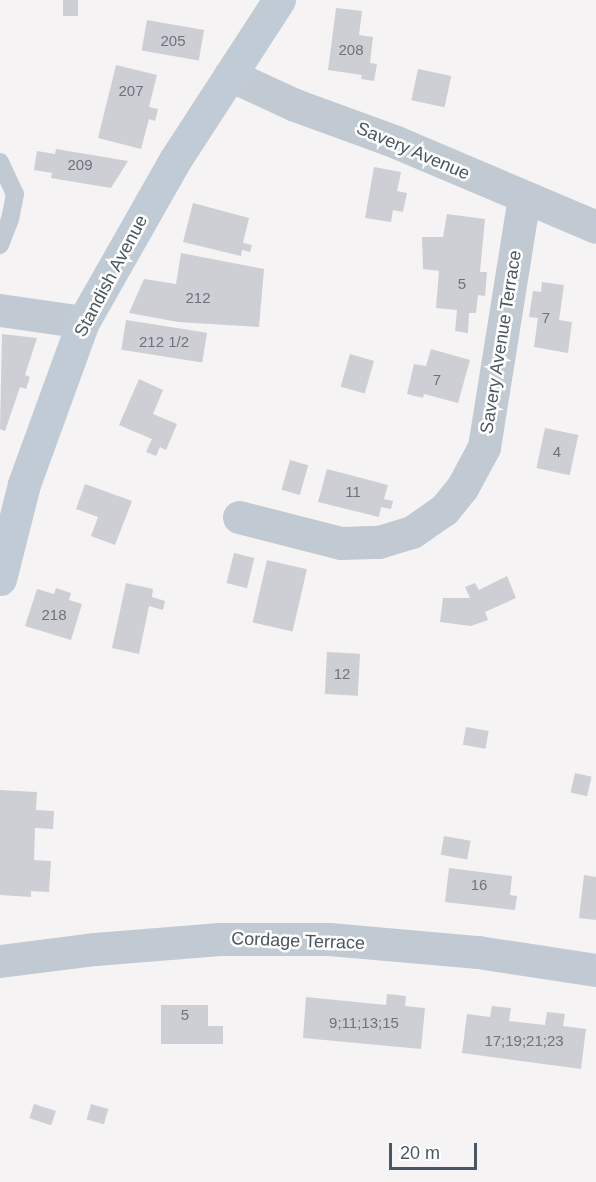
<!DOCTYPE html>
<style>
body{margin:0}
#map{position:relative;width:596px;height:1182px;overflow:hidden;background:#f5f3f3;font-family:Helvetica,sans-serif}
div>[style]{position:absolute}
.building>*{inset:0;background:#cdcfd5;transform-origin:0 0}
.lane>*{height:18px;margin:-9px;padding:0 9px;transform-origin:9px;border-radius:9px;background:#c1cad2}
.street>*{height:33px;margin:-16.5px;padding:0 16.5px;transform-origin:16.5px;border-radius:16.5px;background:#c1cad2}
.secondary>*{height:33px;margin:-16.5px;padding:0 16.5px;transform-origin:16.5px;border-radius:16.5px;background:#c1cbd6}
span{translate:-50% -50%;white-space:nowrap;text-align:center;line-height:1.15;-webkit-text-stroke:5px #fff;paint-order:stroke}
.number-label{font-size:15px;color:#6b747e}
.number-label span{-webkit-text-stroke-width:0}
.street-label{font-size:18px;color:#4a5661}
.scale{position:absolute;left:389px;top:1143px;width:88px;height:27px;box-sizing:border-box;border:3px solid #4a5661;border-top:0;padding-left:8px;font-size:18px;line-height:21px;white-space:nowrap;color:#4a5661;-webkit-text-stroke:4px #fff;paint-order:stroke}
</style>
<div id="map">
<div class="building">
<div style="left:63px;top:0;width:15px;height:16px"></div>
<div style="clip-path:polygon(336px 8px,362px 11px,359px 35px,373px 37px,370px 63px,377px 64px,374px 81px,361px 79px,362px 75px,328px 70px)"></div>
<div style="left:147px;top:20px;width:58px;height:31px;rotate:10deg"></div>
<div style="clip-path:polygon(116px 65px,157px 75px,149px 107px,158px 109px,155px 121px,149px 119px,141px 149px,98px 138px)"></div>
<div style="left:418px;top:69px;width:34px;height:32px;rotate:12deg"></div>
<div style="clip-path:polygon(56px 149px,128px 161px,111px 188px,51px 178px,52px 173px,34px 170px,37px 151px,55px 154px)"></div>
<div style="clip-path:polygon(374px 167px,401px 172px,397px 191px,407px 193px,403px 212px,393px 210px,391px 222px,365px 218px)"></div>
<div style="clip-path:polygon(193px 203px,249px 218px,243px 243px,252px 245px,250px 252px,242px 250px,241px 256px,183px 242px)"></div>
<div style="clip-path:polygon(447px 214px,485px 219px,480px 272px,487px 272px,485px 296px,478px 295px,476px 313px,469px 313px,468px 333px,455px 331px,457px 310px,436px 308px,439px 271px,423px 269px,422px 237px,443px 237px)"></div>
<div style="clip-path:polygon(181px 253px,264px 269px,259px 327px,178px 322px,129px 313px,144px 279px,176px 284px)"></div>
<div style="clip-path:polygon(542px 282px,564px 285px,559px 320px,572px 322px,568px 353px,534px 347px,538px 318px,529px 317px,533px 291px,541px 292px)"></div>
<div style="left:126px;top:320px;width:82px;height:30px;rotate:9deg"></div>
<div style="clip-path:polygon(2px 334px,37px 338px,25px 375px,30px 377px,26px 389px,20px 387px,5px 431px,0 429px)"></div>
<div style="clip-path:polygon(431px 349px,470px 360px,458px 403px,424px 394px,423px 398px,407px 394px,414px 364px,426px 366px)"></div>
<div style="left:350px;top:354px;width:25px;height:34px;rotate:16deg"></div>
<div style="clip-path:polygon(139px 379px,163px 390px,153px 414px,177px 424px,166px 450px,160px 447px,156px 456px,146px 452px,152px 439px,119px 425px)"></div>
<div style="left:545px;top:428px;width:34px;height:41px;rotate:12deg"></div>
<div style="left:290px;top:460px;width:19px;height:31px;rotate:16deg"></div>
<div style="clip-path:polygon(327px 469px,388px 485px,384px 499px,393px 501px,391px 509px,381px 507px,379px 517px,318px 502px)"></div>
<div style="clip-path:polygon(85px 484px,132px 501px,115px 545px,91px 536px,98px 517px,76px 509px)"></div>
<div style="left:234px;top:553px;width:21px;height:31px;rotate:14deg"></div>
<div style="left:267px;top:560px;width:41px;height:64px;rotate:13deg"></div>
<div style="clip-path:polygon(507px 576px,516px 598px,485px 612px,488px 620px,471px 626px,440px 622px,443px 598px,470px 598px,465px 587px,475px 583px,479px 590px)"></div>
<div style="clip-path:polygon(126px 583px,153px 589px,152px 597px,165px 601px,163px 610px,149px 606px,139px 654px,112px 648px)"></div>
<div style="clip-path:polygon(56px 588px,71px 593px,69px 600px,82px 604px,71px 640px,25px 626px,37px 589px,54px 594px)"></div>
<div style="left:327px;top:652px;width:33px;height:42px;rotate:3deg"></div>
<div style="left:466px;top:727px;width:23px;height:18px;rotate:10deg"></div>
<div style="left:575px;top:773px;width:17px;height:20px;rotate:13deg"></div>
<div style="clip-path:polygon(0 790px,37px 792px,36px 810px,54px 811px,53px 829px,35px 828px,34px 860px,51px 861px,49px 892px,31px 891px,31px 897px,0 895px)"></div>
<div style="left:444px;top:836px;width:27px;height:19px;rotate:10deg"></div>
<div style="clip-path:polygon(449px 868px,512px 876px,510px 895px,517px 896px,515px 910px,445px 902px)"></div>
<div style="clip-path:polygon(584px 875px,596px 877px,596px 920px,579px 918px)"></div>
<div style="clip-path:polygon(387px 994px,406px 996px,405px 1006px,425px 1008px,421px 1049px,303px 1038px,306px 997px,386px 1005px)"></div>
<div style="clip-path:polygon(161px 1005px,208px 1005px,208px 1026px,223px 1026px,223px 1044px,161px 1044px)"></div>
<div style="clip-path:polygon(492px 1006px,511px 1008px,509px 1021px,545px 1025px,547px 1012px,565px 1014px,563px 1026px,586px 1029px,581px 1069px,462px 1053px,467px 1014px,490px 1017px)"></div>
<div style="left:34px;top:1104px;width:23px;height:15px;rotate:18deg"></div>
<div style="left:91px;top:1104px;width:18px;height:16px;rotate:16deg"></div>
</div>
<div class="lane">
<div style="left:0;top:162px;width:35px;rotate:65deg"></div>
<div style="left:15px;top:194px;width:25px;rotate:101deg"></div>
<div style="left:10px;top:219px;width:28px;rotate:111deg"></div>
</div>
<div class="street">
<div style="left:230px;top:75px;width:72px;rotate:24.8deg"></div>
<div style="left:295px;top:105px;width:108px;rotate:20.1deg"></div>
<div style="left:396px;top:142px;width:217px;rotate:23deg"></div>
<div style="left:0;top:310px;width:84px;rotate:8.2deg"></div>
<div style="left:239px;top:517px;width:105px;rotate:14.3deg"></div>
<div style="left:341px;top:543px;width:38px;rotate:-2deg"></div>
<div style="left:379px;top:542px;width:34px;rotate:-17deg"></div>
<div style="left:412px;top:532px;width:39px;rotate:-35deg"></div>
<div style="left:444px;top:510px;width:28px;rotate:-51deg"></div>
<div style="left:462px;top:488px;width:47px;rotate:-61.8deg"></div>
<div style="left:484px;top:447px;width:252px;rotate:-80.9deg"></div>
<div style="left:0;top:961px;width:96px;rotate:-7.2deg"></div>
<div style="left:95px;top:949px;width:125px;rotate:-4.6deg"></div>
<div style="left:220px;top:939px;width:109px"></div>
<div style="left:329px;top:939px;width:150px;rotate:5deg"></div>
<div style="left:478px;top:952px;width:119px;rotate:8.7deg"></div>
</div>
<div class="secondary">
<div style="left:0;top:579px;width:98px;rotate:-75.8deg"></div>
<div style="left:24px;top:484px;width:172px;rotate:-70deg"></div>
<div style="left:83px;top:322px;width:186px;rotate:-60.4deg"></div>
<div style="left:175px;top:160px;width:191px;rotate:-57deg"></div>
</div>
<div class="number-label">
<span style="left:173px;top:41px">205</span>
<span style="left:351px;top:50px">208</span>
<span style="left:131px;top:91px">207</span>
<span style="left:80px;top:165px">209</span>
<span style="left:462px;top:284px">5</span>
<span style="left:198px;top:298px">212</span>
<span style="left:546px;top:318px">7</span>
<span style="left:164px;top:342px">212 1/2</span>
<span style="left:437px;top:380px">7</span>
<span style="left:557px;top:452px">4</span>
<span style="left:353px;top:492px">11</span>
<span style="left:54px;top:615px">218</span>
<span style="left:342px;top:674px">12</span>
<span style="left:479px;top:885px">16</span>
<span style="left:185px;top:1015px">5</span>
<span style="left:364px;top:1023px">9;11;13;15</span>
<span style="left:524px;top:1041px">17;19;21;23</span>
</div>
<div class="street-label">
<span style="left:413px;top:151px;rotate:23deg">Savery Avenue</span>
<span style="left:111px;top:276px;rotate:-62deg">Standish Avenue</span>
<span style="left:501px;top:342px;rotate:-81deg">Savery Avenue Terrace</span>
<span style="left:298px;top:941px;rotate:2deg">Cordage Terrace</span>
</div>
<div class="scale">20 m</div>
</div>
